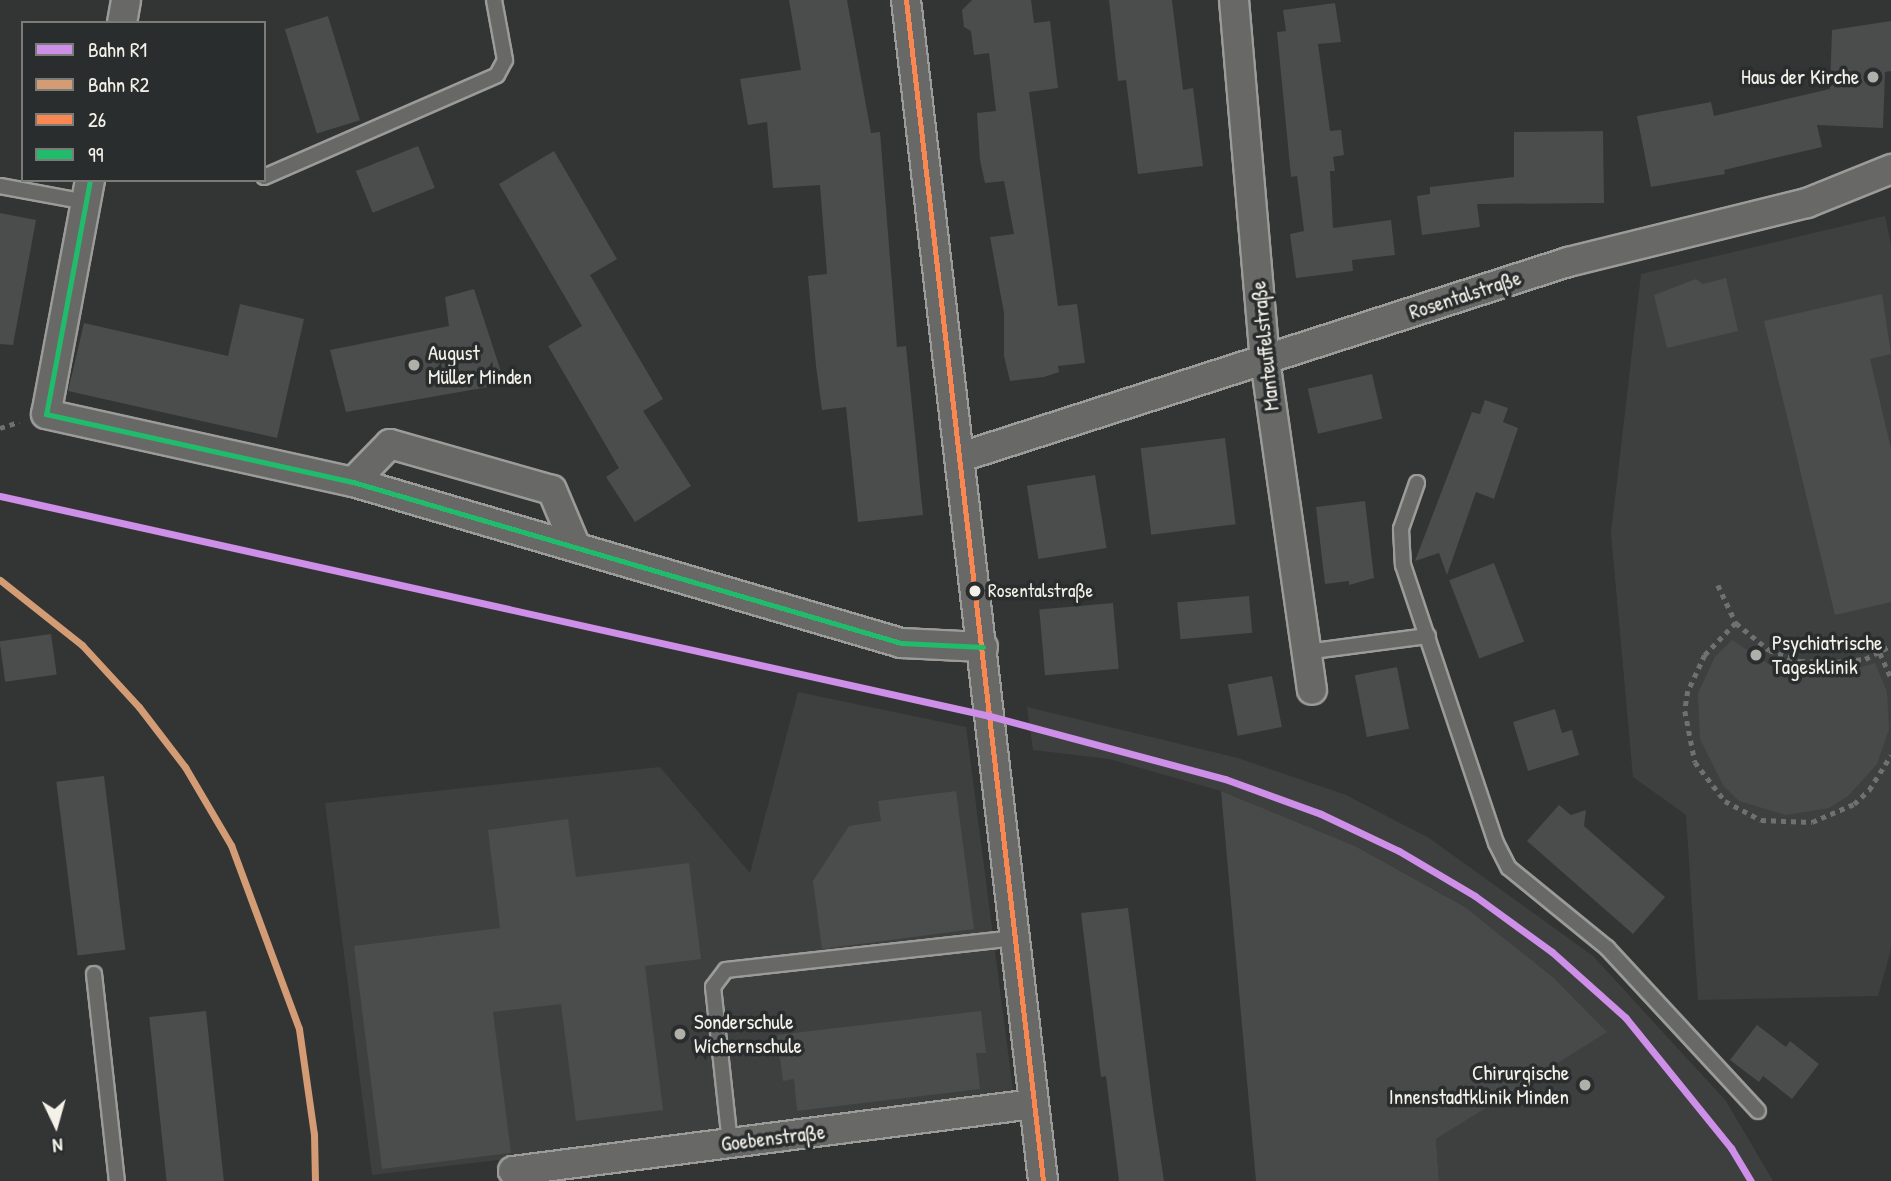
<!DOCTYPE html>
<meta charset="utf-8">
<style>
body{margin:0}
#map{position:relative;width:1891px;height:1181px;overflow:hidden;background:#333434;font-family:"Patrick Hand",sans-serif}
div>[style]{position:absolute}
.built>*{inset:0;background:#3e4040}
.green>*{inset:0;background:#484a49}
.building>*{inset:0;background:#4b4c4c;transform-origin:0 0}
.path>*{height:4.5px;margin-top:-2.25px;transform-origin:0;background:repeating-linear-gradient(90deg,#6f706f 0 5px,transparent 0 10px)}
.roads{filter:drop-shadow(2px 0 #9b9b99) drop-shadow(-2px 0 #9b9b99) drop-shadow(0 2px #9b9b99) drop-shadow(0 -2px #9b9b99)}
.service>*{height:14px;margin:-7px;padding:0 7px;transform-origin:7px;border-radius:7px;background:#686866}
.minor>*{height:28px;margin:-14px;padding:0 14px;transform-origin:14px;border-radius:14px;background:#686866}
.bus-1>*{height:5px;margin:-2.5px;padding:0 2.5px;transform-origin:2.5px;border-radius:2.5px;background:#f88751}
.bus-2>*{height:5px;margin:-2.5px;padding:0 2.5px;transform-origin:2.5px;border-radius:2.5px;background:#20bc6c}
.rail-1>*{height:7px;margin:-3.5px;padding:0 3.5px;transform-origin:3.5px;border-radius:3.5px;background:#ce8fe9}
.rail-2>*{height:7px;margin:-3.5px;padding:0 3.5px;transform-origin:3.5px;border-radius:3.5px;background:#d39c74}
.dots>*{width:19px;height:19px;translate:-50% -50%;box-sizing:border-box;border:4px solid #2a2d2e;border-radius:50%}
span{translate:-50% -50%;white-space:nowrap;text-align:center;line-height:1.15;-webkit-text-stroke:7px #2a2d2e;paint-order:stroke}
.bus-label{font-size:19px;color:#f4f1e8}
.left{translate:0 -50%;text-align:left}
.poi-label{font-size:21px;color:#f4f1e8}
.right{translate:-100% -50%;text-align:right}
.street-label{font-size:21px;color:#f4f1e8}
.legend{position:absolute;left:21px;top:21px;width:245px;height:161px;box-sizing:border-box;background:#2a2d2e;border:2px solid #7b7b78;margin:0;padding:9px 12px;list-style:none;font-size:21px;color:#f4f1e8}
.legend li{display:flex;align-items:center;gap:14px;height:35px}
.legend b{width:35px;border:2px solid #7b7b78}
.north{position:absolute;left:21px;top:1090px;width:70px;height:70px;-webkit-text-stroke:5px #2a2d2e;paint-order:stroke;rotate:175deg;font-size:19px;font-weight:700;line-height:28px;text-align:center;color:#f4f1e8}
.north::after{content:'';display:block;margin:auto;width:24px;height:32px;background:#f4f1e8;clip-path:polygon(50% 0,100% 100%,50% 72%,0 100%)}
</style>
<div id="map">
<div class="built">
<div style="clip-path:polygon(1885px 216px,1891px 244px,1891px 949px,1878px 996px,1698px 1000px,1686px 815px,1633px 777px,1611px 533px,1641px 274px)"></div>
<div style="clip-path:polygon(798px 692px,966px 727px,1014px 1098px,372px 1175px,325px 803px,660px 767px,750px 873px)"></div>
<div style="clip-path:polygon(1027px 707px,1238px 758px,1346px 795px,1429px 838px,1593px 956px,1726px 1101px,1773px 1181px,1439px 1181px,1436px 1139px,1606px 1031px,1554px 978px,1465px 907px,1355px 846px,1221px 791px,1109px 759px,1033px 750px)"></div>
</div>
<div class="green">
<div style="clip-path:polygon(1732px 640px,1776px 669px,1799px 674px,1840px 674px,1875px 663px,1887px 692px,1889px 729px,1877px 764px,1848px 796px,1829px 808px,1786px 815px,1739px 801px,1723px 785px,1700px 739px,1698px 693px,1715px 657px)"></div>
<div style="clip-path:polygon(1221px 791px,1355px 846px,1465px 907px,1554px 978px,1607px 1032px,1436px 1139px,1439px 1181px,1256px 1181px)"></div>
</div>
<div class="building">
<div style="clip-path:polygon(789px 0,847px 0,871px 133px,880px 132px,897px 347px,906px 346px,923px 515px,858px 522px,846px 407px,822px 410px,816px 366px,808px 276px,827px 274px,820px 185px,773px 188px,767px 122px,748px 125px,740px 79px,801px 70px)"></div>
<div style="clip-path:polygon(972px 0,1031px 0,1034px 23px,1050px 21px,1058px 88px,1029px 92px,1058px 306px,1077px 304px,1085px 363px,1058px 366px,1059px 372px,1044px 377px,1010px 381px,1004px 356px,1004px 313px,990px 237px,1014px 234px,1004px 181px,985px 183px,980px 160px,977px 113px,996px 111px,989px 53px,974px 55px,971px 31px,964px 27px,962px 10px)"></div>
<div style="clip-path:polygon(1109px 0,1172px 0,1183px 90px,1193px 88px,1203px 166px,1138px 174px,1126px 80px,1118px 81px)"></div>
<div style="clip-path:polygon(1335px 3px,1341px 42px,1318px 44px,1330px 131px,1341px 130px,1344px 155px,1333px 157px,1335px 171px,1330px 171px,1333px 228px,1391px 220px,1395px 255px,1352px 260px,1353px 271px,1296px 278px,1290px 234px,1304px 231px,1297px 176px,1291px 177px,1277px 32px,1286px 31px,1283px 10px)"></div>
<div style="left:328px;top:16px;width:109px;height:45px;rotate:73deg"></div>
<div style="clip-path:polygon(1891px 21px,1891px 71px,1885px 72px,1883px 128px,1817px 125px,1822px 147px,1724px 170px,1725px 174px,1651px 187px,1637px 116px,1711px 102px,1714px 116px,1830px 89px,1832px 30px)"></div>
<div style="clip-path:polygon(1603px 131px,1604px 203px,1477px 204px,1480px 227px,1422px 235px,1417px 196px,1430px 194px,1430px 187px,1514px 177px,1514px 132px)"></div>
<div style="left:418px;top:146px;width:45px;height:67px;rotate:68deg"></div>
<div style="clip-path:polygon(554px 151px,617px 259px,590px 275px,663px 399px,643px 411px,691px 486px,635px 522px,606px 477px,619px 468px,548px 346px,582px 326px,499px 184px)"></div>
<div style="clip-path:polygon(0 213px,36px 220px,13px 345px,0 344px)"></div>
<div style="clip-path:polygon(1726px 278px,1738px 331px,1667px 348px,1654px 295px,1696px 279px,1703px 284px)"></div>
<div style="clip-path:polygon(474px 289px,505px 384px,346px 412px,330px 350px,449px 326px,445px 297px)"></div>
<div style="clip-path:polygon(1882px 294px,1891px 354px,1870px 359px,1891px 449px,1891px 602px,1835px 615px,1764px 321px)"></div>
<div style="clip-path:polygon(240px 304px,304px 319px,277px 438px,68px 391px,84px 323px,228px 356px)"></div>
<div style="left:1372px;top:374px;width:46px;height:66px;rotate:77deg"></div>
<div style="clip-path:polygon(1485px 400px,1508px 408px,1503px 422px,1518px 428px,1494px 499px,1476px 492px,1447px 575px,1439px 553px,1415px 561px,1472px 412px,1480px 414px)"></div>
<div style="left:1225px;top:438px;width:87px;height:85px;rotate:83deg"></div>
<div style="left:1095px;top:475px;width:74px;height:69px;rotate:81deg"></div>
<div style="clip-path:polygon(1365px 501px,1374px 578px,1349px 585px,1349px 581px,1325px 584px,1316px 507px)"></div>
<div style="left:1494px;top:563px;width:84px;height:48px;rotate:69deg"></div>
<div style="left:1249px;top:596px;width:37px;height:72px;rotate:85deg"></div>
<div style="left:1113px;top:603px;width:66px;height:74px;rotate:85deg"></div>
<div style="left:51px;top:634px;width:41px;height:52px;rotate:82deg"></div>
<div style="left:1397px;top:667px;width:63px;height:43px;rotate:79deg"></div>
<div style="left:1272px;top:676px;width:52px;height:45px;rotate:79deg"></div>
<div style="clip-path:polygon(1555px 709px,1562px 733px,1572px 730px,1579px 755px,1528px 771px,1513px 722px)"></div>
<div style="left:104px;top:776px;width:175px;height:48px;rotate:83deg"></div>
<div style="clip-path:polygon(956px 791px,974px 929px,822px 949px,813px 881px,849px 826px,881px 821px,878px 801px)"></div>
<div style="clip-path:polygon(1559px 805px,1571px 815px,1586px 810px,1584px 826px,1665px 897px,1633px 934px,1527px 841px)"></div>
<div style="clip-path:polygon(568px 819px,576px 877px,689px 863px,701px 959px,645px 966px,663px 1110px,576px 1121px,561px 1004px,493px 1012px,511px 1153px,382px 1169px,354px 946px,500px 928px,488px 830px)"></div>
<div style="clip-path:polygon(1128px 908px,1153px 1108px,1164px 1181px,1119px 1181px,1106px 1076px,1101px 1077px,1081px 913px)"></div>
<div style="left:206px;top:1011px;width:171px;height:57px;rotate:84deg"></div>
<div style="clip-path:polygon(981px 1011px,986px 1053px,976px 1053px,980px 1089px,797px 1111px,794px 1079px,783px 1081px,777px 1035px)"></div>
<div style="clip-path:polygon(1757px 1025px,1786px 1047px,1790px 1041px,1819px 1064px,1792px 1099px,1763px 1076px,1759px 1082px,1730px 1060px)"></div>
</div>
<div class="path">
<div style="left:0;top:428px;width:20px;rotate:-18deg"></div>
<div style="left:1718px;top:585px;width:42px;rotate:64.7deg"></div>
<div style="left:1736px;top:623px;width:43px;rotate:39.3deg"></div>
<div style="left:1769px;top:650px;width:33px;rotate:20deg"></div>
<div style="left:1800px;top:661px;width:36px;rotate:2deg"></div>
<div style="left:1836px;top:662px;width:29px;rotate:-6deg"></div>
<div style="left:1865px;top:659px;width:29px;rotate:-27deg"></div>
<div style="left:1736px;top:623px;width:45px;rotate:134.1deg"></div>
<div style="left:1705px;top:655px;width:40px;rotate:115deg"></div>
<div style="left:1688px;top:691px;width:20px;rotate:99deg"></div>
<div style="left:1685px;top:711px;width:52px;rotate:78.9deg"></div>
<div style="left:1695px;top:762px;width:49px;rotate:52.4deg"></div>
<div style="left:1725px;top:801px;width:41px;rotate:27.8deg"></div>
<div style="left:1761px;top:820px;width:51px;rotate:2.2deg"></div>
<div style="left:1812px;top:822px;width:46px;rotate:-23.2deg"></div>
<div style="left:1854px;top:804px;width:21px;rotate:-43deg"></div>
<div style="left:1869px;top:790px;width:41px;rotate:-57.8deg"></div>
<div style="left:1880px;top:653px;width:27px;rotate:66deg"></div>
</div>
<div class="roads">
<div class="service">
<div style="left:264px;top:177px;width:254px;rotate:-23.6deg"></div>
<div style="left:497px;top:75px;width:17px;rotate:-62deg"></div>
<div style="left:505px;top:60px;width:61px;rotate:-100.4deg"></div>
<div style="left:0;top:186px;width:87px;rotate:10.5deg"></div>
<div style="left:1417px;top:483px;width:49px;rotate:109.2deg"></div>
<div style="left:1401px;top:529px;width:36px;rotate:87deg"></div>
<div style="left:1403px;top:565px;width:293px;rotate:71.5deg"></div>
<div style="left:1496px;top:843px;width:28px;rotate:63deg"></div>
<div style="left:1509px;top:868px;width:127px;rotate:39.2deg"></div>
<div style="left:1607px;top:948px;width:222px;rotate:47.2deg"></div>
<div style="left:1306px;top:652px;width:123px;rotate:-7.5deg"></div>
<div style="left:94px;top:974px;width:208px;rotate:83.7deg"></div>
<div style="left:730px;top:1143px;width:157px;rotate:-96.2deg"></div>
<div style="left:713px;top:987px;width:21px;rotate:-53deg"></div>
<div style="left:726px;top:970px;width:291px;rotate:-6.3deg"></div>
</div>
<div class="minor">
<div style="left:906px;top:0;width:1189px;rotate:83.38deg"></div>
<div style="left:1234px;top:0;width:361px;rotate:85.1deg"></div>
<div style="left:1265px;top:360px;width:333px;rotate:81.9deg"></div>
<div style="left:122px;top:23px;width:23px;rotate:-80deg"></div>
<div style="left:90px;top:180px;width:238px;rotate:100.6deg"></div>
<div style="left:46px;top:414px;width:314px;rotate:12.5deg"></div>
<div style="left:353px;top:482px;width:571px;rotate:16.37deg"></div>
<div style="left:901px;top:643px;width:82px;rotate:2.8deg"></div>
<div style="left:961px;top:457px;width:638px;rotate:-17.81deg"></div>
<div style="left:1568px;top:262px;width:246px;rotate:-13.9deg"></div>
<div style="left:1807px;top:203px;width:91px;rotate:-22deg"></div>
<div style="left:353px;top:482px;width:53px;rotate:-45.8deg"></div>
<div style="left:390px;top:444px;width:168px;rotate:15.9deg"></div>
<div style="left:552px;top:490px;width:62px;rotate:67.2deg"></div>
<div style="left:513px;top:1171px;width:524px;rotate:-7.34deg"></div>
</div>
</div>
<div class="bus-1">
<div style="left:906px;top:0;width:1189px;rotate:83.38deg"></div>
</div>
<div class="bus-2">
<div style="left:90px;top:180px;width:238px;rotate:100.6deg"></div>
<div style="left:46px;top:414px;width:314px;rotate:12.5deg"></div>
<div style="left:353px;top:482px;width:571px;rotate:16.37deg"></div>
<div style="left:901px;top:643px;width:82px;rotate:2.8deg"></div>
</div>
<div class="rail-1">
<div style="left:0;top:496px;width:1014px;rotate:12.53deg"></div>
<div style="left:990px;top:716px;width:243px;rotate:15deg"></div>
<div style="left:1225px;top:779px;width:102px;rotate:20deg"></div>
<div style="left:1321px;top:814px;width:86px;rotate:25.4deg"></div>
<div style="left:1399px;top:851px;width:88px;rotate:30.6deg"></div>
<div style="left:1475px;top:896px;width:95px;rotate:36deg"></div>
<div style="left:1552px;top:952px;width:98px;rotate:41.7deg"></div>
<div style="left:1625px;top:1017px;width:169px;rotate:51deg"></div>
<div style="left:1731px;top:1148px;width:39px;rotate:59deg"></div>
</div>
<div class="rail-2">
<div style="left:0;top:580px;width:105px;rotate:38.4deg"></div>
<div style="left:82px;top:645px;width:84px;rotate:47.4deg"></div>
<div style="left:139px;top:707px;width:76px;rotate:52.5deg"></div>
<div style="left:185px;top:767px;width:91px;rotate:59.5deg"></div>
<div style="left:231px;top:845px;width:196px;rotate:69.7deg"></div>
<div style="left:299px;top:1029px;width:106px;rotate:81.9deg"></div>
<div style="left:314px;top:1134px;width:47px;rotate:88.8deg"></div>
</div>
<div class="dots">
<div style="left:1873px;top:77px;background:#b0afa9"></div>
<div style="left:414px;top:365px;background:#b0afa9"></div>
<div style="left:975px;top:591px;background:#f4f1e8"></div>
<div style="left:1756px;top:655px;background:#b0afa9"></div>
<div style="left:680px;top:1034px;background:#b0afa9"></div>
<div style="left:1585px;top:1085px;background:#b0afa9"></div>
</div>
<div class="bus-label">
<span class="left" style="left:988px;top:591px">Rosentalstraße</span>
</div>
<div class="poi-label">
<span class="right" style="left:1859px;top:77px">Haus der Kirche</span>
<span class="left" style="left:428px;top:365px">August<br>Müller Minden</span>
<span class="left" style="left:1772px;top:655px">Psychiatrische<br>Tagesklinik</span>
<span class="left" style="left:694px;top:1034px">Sonderschule<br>Wichernschule</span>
<span class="right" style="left:1569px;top:1085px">Chirurgische<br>Innenstadtklinik Minden</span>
</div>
<div class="street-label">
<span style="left:1465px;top:295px;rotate:-18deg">Rosentalstraße</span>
<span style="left:1265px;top:346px;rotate:-96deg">Manteuffelstraße</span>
<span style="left:773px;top:1138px;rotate:-7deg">Goebenstraße</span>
</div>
<ul class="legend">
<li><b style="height:9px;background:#ce8fe9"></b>Bahn R1</li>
<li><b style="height:9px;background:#d39c74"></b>Bahn R2</li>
<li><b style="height:9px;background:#f88751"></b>26</li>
<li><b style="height:9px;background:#20bc6c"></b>99</li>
</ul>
<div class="north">N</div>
</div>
